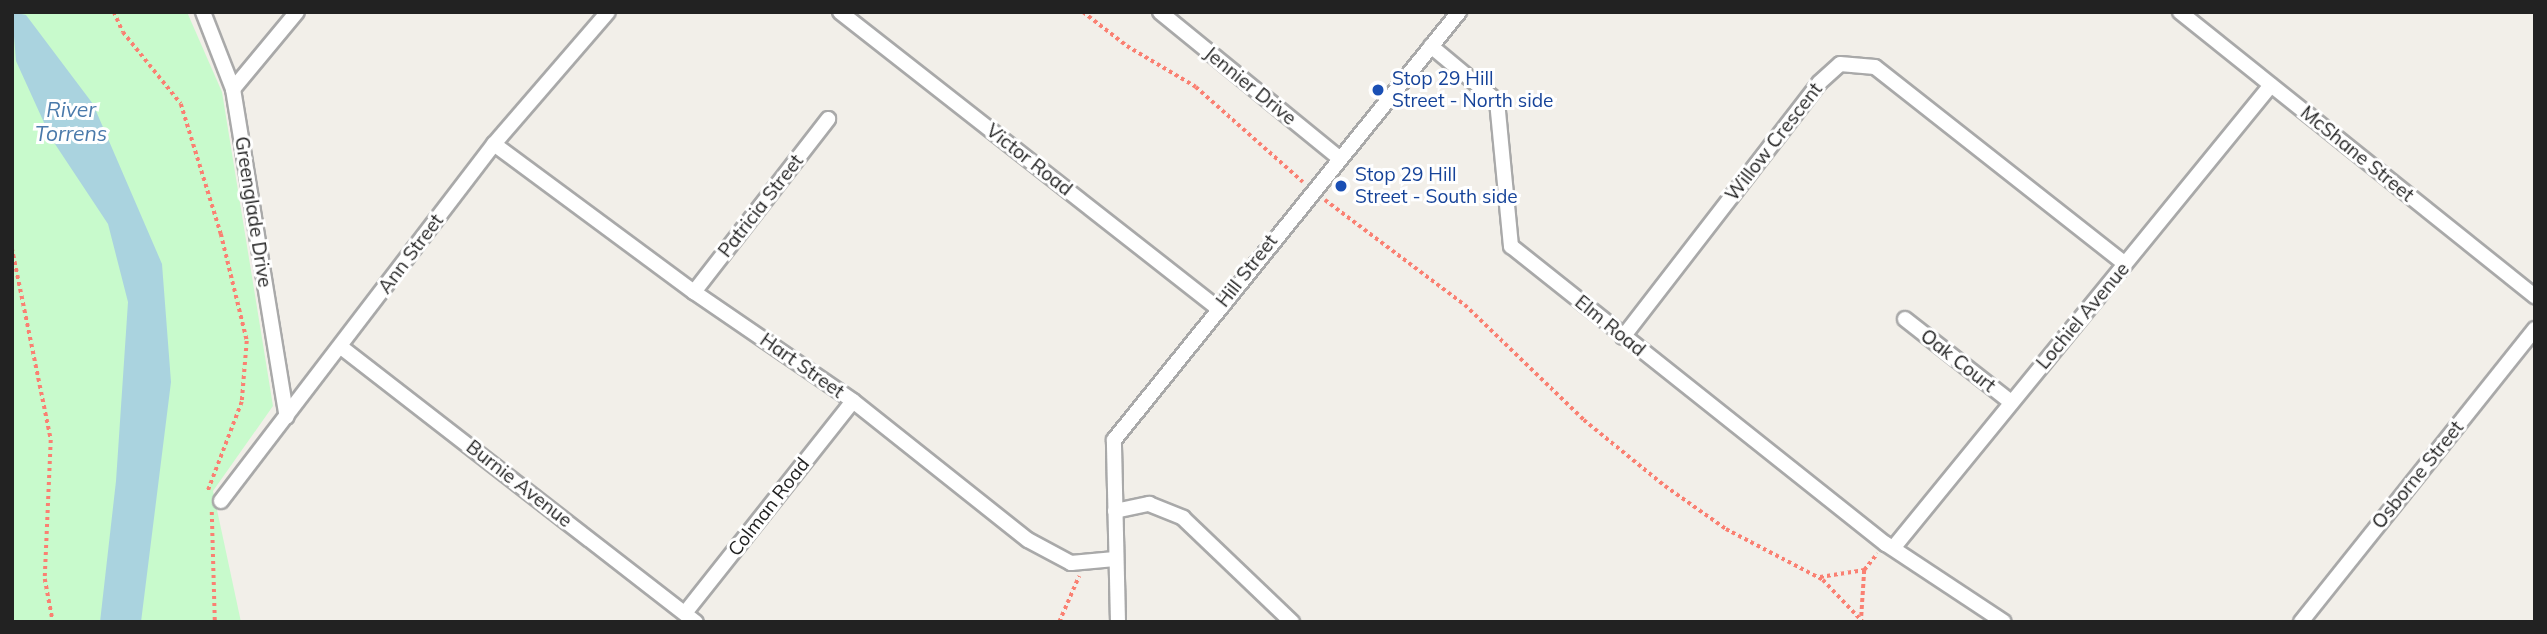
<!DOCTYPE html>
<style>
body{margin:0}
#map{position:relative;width:2547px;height:634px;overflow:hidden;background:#f2efe9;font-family:Mulish,sans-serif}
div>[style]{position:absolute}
.park>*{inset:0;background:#c8facc}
.water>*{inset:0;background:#aad3df}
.path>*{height:3.5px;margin-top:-1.75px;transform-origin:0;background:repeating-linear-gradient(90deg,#fa8072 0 3.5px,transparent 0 7px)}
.roads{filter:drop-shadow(2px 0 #a9a9a9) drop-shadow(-2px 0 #a9a9a9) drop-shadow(0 2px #a9a9a9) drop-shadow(0 -2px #a9a9a9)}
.street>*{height:14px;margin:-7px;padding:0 7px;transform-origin:7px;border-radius:7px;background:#fff}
.dots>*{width:19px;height:19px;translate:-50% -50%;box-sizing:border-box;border:4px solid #fff;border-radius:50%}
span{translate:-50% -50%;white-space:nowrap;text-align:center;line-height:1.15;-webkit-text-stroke:6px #fff;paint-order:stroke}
.transit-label{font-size:19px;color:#164399}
.left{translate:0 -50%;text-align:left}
.street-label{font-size:19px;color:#222}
.water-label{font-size:21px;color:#4a7aab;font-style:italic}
.frame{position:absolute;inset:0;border:14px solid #222;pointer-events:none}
</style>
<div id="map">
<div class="park">
<div style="clip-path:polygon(12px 12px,187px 12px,222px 92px,273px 406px,213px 491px,241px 622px,12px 622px)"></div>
</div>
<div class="water">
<div style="clip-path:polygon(12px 12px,26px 15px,93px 104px,162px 264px,171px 382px,141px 622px,100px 622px,116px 481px,128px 302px,108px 224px,51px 138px,16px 61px)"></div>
</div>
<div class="path">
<div style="left:114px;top:12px;width:22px;rotate:66deg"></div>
<div style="left:123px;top:32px;width:92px;rotate:51.1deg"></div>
<div style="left:181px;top:104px;width:136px;rotate:72.9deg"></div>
<div style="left:221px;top:234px;width:110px;rotate:76.3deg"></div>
<div style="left:247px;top:341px;width:61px;rotate:94.7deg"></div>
<div style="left:242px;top:402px;width:95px;rotate:110.9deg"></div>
<div style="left:1083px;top:12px;width:56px;rotate:37.7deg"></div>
<div style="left:1127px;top:46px;width:80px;rotate:30.7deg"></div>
<div style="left:1196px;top:87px;width:143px;rotate:41.6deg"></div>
<div style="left:1325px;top:200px;width:175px;rotate:36.9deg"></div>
<div style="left:1465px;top:305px;width:165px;rotate:44deg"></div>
<div style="left:1584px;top:420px;width:104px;rotate:39.2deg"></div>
<div style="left:1665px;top:486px;width:75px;rotate:35.2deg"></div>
<div style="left:1726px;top:529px;width:110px;rotate:27.7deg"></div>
<div style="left:1823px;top:580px;width:58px;rotate:46.4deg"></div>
<div style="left:12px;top:248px;width:196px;rotate:78.5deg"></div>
<div style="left:51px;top:440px;width:139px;rotate:92.5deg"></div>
<div style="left:45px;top:579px;width:44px;rotate:79.5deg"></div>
<div style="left:212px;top:512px;width:110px;rotate:88.4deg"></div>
<div style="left:1820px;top:577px;width:45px;rotate:-9deg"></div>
<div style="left:1864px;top:570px;width:21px;rotate:-51deg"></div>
<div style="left:1861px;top:616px;width:46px;rotate:-86.3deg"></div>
<div style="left:1059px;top:622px;width:50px;rotate:-66.5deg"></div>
</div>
<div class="roads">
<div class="street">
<div style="left:203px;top:12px;width:83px;rotate:68.7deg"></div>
<div style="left:233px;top:89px;width:332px;rotate:80.7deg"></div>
<div style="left:840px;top:12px;width:480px;rotate:38.1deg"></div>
<div style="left:1160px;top:12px;width:232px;rotate:39.2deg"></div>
<div style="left:2180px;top:12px;width:455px;rotate:38.7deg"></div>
<div style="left:1431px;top:46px;width:86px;rotate:39.8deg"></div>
<div style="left:1497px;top:101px;width:146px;rotate:84.5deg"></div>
<div style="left:1511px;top:246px;width:479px;rotate:38.5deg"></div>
<div style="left:1886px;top:544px;width:141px;rotate:33.5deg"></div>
<div style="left:233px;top:89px;width:100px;rotate:-50.3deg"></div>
<div style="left:494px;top:144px;width:249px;rotate:36.5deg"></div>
<div style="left:694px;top:292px;width:193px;rotate:34.4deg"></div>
<div style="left:853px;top:401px;width:223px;rotate:38.5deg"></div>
<div style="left:1028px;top:540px;width:49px;rotate:28.1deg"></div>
<div style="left:1071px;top:563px;width:44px;rotate:-5.2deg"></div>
<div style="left:694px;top:292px;width:219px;rotate:-52.2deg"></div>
<div style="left:1905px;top:319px;width:135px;rotate:38.1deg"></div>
<div style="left:1623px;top:337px;width:321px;rotate:-52.3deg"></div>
<div style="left:1819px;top:83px;width:28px;rotate:-42deg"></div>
<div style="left:1840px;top:64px;width:35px;rotate:5deg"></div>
<div style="left:1875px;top:67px;width:318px;rotate:38.2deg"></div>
<div style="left:341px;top:347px;width:449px;rotate:37.8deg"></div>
<div style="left:221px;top:501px;width:449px;rotate:-52.6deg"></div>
<div style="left:494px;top:144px;width:174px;rotate:-49.2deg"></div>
<div style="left:1115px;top:511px;width:35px;rotate:-12deg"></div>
<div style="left:1149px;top:504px;width:37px;rotate:22deg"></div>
<div style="left:1183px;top:518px;width:151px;rotate:43.7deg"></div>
<div style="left:1894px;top:547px;width:596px;rotate:-50.78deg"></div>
<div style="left:685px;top:613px;width:270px;rotate:-51.6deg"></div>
<div style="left:1118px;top:622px;width:182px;rotate:-91.3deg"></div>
<div style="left:1114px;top:440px;width:550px;rotate:-51.13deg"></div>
<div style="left:2301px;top:622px;width:375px;rotate:-51.4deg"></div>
</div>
</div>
<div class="dots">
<div style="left:1378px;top:90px;background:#1a4fb4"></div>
<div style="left:1341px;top:186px;background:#1a4fb4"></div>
</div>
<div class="transit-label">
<span class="left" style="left:1392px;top:90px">Stop 29 Hill<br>Street - North side</span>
<span class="left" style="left:1355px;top:186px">Stop 29 Hill<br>Street - South side</span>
</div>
<div class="street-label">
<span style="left:1250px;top:86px;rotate:39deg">Jennier Drive</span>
<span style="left:1774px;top:142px;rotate:-52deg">Willow Crescent</span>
<span style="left:2357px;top:154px;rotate:39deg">McShane Street</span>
<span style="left:1029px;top:160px;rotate:38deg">Victor Road</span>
<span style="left:761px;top:206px;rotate:-52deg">Patricia Street</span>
<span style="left:253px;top:212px;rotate:81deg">Greenglade Drive</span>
<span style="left:411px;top:254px;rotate:-53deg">Ann Street</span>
<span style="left:1247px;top:271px;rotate:-52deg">Hill Street</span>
<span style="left:2083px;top:316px;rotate:-50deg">Lochiel Avenue</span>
<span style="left:1610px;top:326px;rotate:39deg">Elm Road</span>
<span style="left:1958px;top:361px;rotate:38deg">Oak Court</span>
<span style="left:802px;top:366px;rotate:35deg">Hart Street</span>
<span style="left:2418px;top:475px;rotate:-51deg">Osborne Street</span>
<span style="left:519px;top:484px;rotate:38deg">Burnie Avenue</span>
<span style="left:769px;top:507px;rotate:-52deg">Colman Road</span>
</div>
<div class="water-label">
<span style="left:71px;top:121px">River<br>Torrens</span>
</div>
<div class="frame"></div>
</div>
